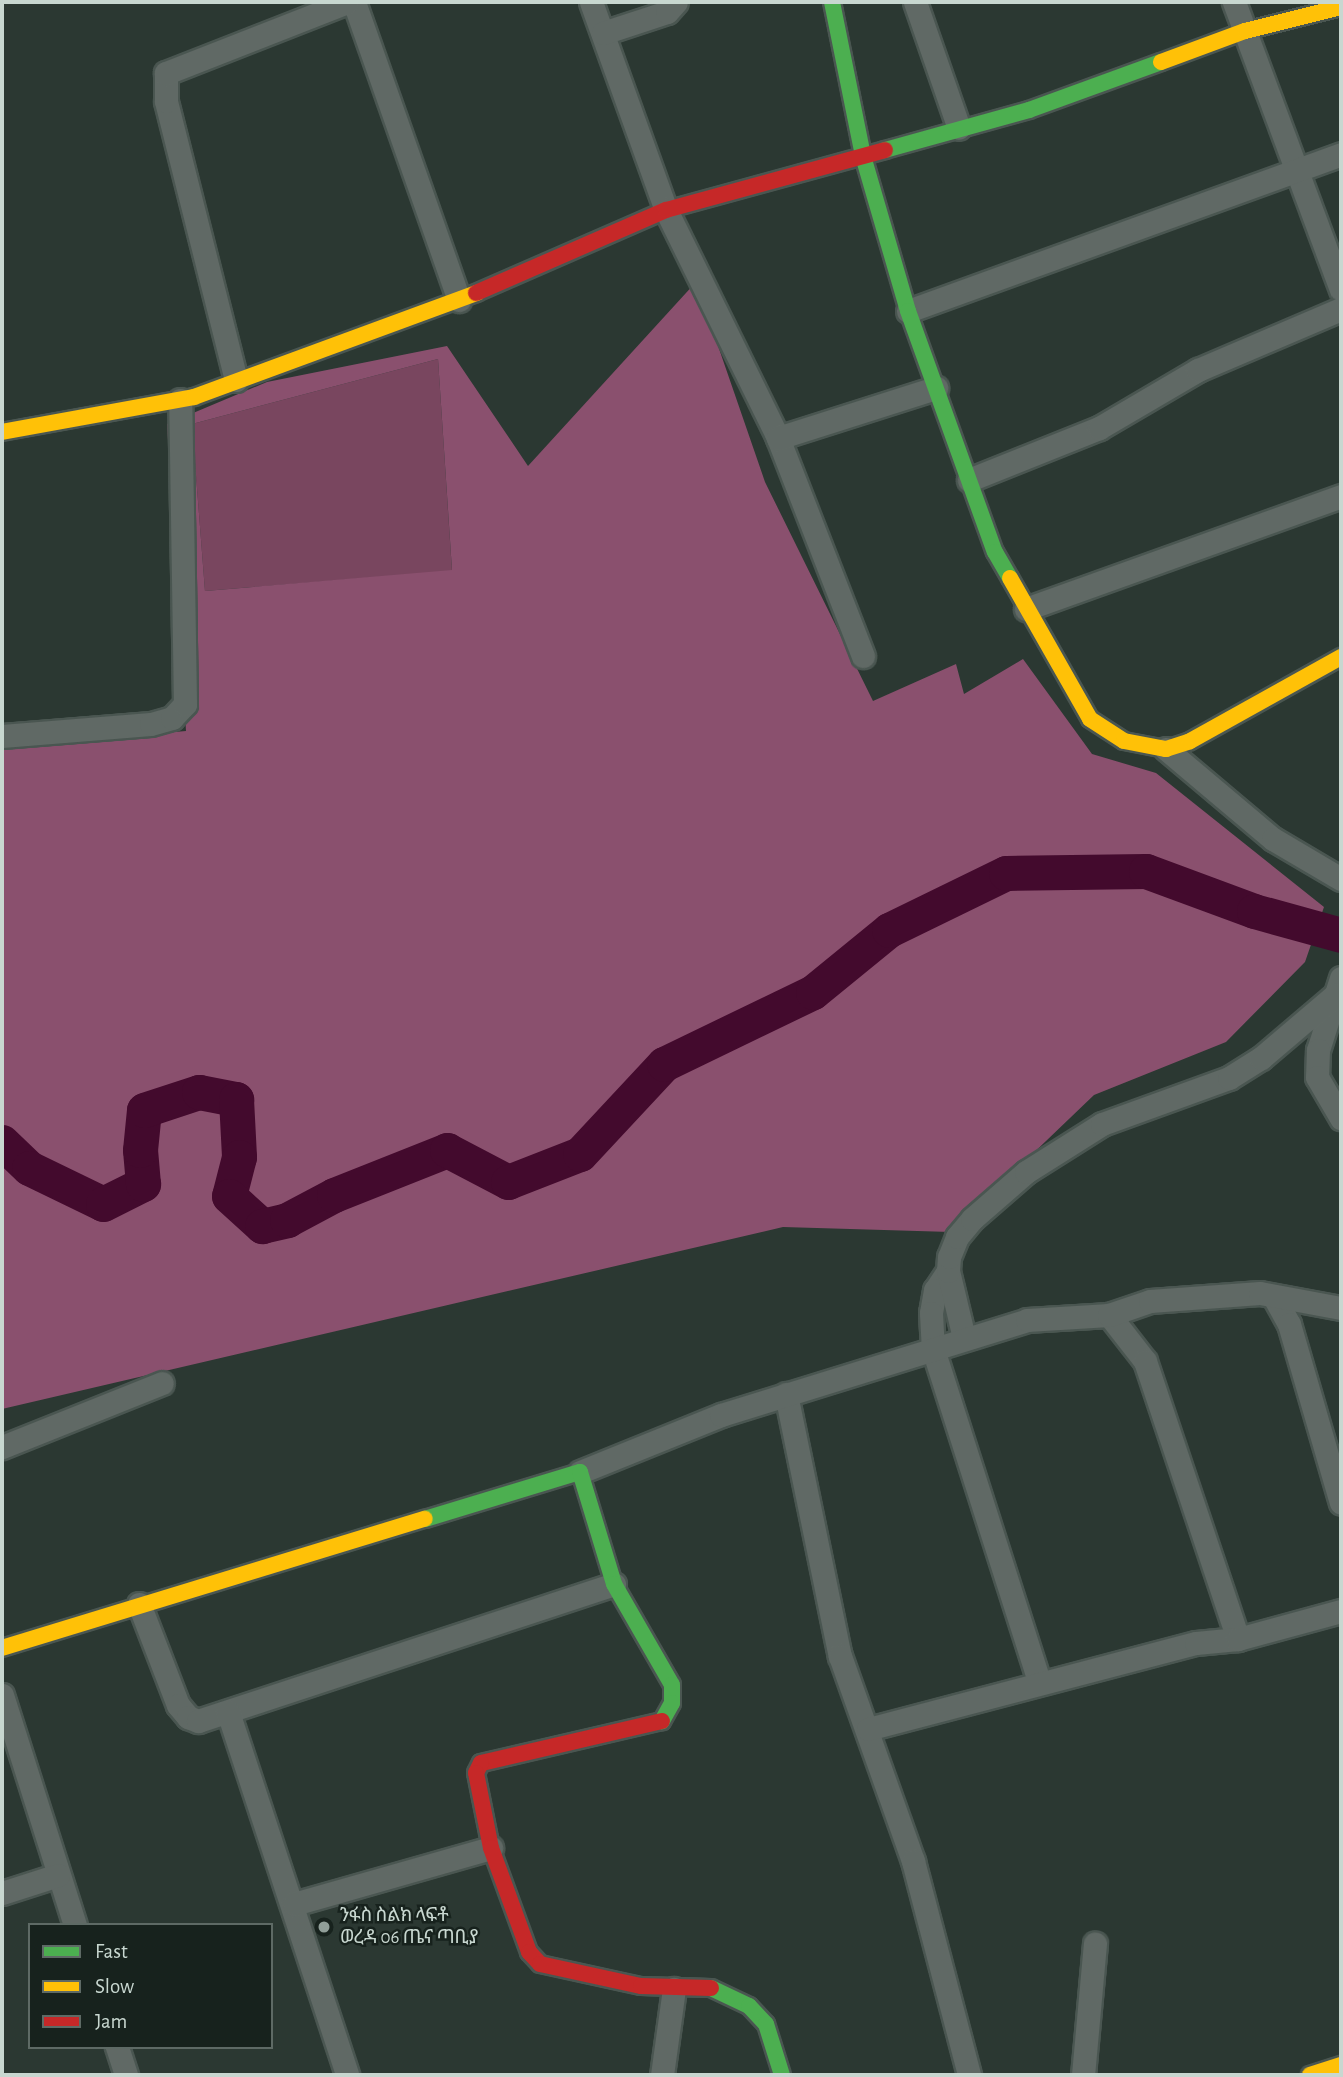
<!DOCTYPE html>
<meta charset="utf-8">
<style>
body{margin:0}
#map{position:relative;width:1343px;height:2077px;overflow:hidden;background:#2b3832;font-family:"Alegreya Sans","Noto Sans Ethiopic",sans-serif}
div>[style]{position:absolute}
.green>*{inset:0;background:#79465f}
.forest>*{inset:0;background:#8a506e}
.river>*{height:35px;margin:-17.5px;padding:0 17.5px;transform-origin:17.5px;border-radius:17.5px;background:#430a2d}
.roads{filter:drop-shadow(2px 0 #4a5651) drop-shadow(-2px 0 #4a5651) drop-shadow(0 2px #4a5651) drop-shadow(0 -2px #4a5651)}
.street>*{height:23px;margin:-11.5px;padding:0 11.5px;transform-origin:11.5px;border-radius:11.5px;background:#606965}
.fast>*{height:16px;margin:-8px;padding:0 8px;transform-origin:8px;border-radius:8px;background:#4caf50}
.slow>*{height:16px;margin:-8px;padding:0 8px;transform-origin:8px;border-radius:8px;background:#ffc107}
.jam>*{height:16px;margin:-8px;padding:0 8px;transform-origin:8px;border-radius:8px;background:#c62828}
.dots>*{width:19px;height:19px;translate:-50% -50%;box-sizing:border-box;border:4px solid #17221d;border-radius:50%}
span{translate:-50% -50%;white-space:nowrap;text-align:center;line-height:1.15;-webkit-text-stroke:5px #17221d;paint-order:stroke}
.poi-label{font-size:19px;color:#c8d7d0}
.left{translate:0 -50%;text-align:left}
.frame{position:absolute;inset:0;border:4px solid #c8d7d0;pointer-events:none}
.legend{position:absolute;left:28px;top:1923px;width:245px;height:126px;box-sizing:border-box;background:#17221d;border:2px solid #5e6a65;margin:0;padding:9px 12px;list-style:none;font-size:21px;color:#c8d7d0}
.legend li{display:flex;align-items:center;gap:14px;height:35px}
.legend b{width:35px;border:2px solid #5e6a65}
</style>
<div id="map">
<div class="green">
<div style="clip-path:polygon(438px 359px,452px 571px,205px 591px,192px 424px)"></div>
</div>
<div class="forest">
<div style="clip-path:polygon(evenodd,696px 282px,765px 482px,873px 701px,956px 664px,964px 694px,1023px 659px,1092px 754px,1156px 773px,1324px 907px,1305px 962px,1226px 1042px,1094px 1095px,951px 1232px,783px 1227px,2px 1409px,2px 747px,186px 731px,167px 424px,267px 382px,447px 346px,528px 466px,696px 282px,438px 359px,452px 570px,205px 591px,192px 424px,438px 359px)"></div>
</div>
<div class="river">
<div style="left:2px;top:1142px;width:37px;rotate:44deg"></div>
<div style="left:29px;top:1168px;width:82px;rotate:25.9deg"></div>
<div style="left:103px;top:1204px;width:45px;rotate:-26.6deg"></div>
<div style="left:143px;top:1184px;width:34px;rotate:-95deg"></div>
<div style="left:140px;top:1150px;width:40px;rotate:-84.3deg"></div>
<div style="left:144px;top:1110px;width:58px;rotate:-18.1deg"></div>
<div style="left:199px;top:1092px;width:38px;rotate:11deg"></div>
<div style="left:236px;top:1099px;width:58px;rotate:87deg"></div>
<div style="left:239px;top:1157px;width:40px;rotate:104.4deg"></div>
<div style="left:229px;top:1196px;width:45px;rotate:42.3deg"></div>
<div style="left:262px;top:1226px;width:26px;rotate:-13deg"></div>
<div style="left:287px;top:1220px;width:53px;rotate:-28deg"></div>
<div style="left:334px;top:1195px;width:122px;rotate:-21.7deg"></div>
<div style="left:447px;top:1150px;width:69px;rotate:27.7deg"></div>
<div style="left:508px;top:1182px;width:77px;rotate:-21.3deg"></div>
<div style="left:580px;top:1154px;width:123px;rotate:-47deg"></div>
<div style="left:664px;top:1064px;width:165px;rotate:-25.8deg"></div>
<div style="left:813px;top:992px;width:98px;rotate:-39.2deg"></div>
<div style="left:889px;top:930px;width:130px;rotate:-26deg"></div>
<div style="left:1006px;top:873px;width:140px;rotate:-0.8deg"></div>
<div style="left:1146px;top:871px;width:115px;rotate:20.3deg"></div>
<div style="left:1254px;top:911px;width:90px;rotate:15.4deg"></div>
</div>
<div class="roads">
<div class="street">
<div style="left:354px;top:2px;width:316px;rotate:70.6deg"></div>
<div style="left:591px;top:2px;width:221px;rotate:70.2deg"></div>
<div style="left:666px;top:210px;width:254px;rotate:63.8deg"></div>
<div style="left:778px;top:438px;width:234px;rotate:68.7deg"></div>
<div style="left:915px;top:2px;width:133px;rotate:70.8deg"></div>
<div style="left:1234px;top:2px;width:306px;rotate:69.6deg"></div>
<div style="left:603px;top:33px;width:67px;rotate:-18.2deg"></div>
<div style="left:667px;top:12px;width:13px;rotate:-48deg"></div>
<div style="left:908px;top:311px;width:461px;rotate:-19.9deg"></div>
<div style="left:236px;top:380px;width:288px;rotate:-104.1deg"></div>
<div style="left:166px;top:101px;width:28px;rotate:-90deg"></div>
<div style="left:166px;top:73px;width:194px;rotate:-21.4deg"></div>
<div style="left:778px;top:438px;width:166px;rotate:-17.6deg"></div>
<div style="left:969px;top:480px;width:140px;rotate:-21.8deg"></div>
<div style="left:1099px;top:428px;width:115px;rotate:-30.4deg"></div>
<div style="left:1198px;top:370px;width:155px;rotate:-23.1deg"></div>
<div style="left:1026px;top:609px;width:335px;rotate:-19.7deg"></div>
<div style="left:2px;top:736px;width:149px;rotate:-4.6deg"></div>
<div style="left:151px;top:724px;width:22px;rotate:-16deg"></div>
<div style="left:172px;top:718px;width:19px;rotate:-47deg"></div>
<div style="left:185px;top:704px;width:304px;rotate:-90.9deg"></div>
<div style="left:1166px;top:749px;width:140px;rotate:40.1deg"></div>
<div style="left:1273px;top:839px;width:79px;rotate:30.5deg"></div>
<div style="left:1341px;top:978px;width:76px;rotate:107.7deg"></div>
<div style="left:1318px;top:1050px;width:27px;rotate:92deg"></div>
<div style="left:1317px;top:1077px;width:48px;rotate:59.7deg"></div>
<div style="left:948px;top:1271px;width:23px;rotate:124deg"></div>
<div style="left:935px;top:1290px;width:23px;rotate:100deg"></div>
<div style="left:931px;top:1313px;width:36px;rotate:87deg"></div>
<div style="left:933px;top:1349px;width:349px;rotate:72.3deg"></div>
<div style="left:1274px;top:1297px;width:31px;rotate:61deg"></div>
<div style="left:1289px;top:1324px;width:186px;rotate:73.8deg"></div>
<div style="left:1109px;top:1315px;width:58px;rotate:52deg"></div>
<div style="left:1145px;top:1361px;width:293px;rotate:71.5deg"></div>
<div style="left:964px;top:1338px;width:69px;rotate:-103.4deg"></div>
<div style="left:948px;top:1271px;width:14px;rotate:-86deg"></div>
<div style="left:949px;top:1257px;width:22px;rotate:-68deg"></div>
<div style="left:957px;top:1237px;width:23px;rotate:-50deg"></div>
<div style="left:972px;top:1219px;width:72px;rotate:-41deg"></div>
<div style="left:1026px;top:1172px;width:90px;rotate:-32.3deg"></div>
<div style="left:1102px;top:1124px;width:135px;rotate:-19.9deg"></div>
<div style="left:1229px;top:1078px;width:38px;rotate:-32deg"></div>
<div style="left:1261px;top:1058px;width:97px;rotate:-40.4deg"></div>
<div style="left:786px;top:1394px;width:268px;rotate:78.4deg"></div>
<div style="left:840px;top:1656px;width:218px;rotate:70.4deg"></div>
<div style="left:913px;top:1861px;width:221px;rotate:75.3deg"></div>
<div style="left:2px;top:1447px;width:172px;rotate:-21.8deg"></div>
<div style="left:580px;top:1472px;width:152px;rotate:-22deg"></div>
<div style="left:721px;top:1415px;width:320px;rotate:-17.2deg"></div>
<div style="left:1027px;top:1320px;width:82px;rotate:-3.5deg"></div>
<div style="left:1109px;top:1315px;width:43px;rotate:-18.9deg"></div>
<div style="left:1150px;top:1301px;width:110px;rotate:-4.2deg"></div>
<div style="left:1260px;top:1293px;width:82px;rotate:10.5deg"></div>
<div style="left:139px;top:1604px;width:108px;rotate:68.9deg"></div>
<div style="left:178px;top:1705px;width:16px;rotate:50deg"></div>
<div style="left:188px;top:1717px;width:11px;rotate:22deg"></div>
<div style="left:198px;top:1721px;width:438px;rotate:-18.2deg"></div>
<div style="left:2px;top:1695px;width:241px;rotate:72.4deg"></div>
<div style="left:228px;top:1712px;width:382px;rotate:71.8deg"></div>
<div style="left:868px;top:1729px;width:339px;rotate:-14.7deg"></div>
<div style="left:1196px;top:1643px;width:42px;rotate:-5.4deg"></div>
<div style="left:1238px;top:1639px;width:107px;rotate:-15.2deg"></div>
<div style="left:2px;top:1893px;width:59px;rotate:-17.8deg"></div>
<div style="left:294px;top:1904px;width:205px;rotate:-15.9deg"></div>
<div style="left:117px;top:2047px;width:29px;rotate:72deg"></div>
<div style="left:662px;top:2075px;width:87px;rotate:-82.1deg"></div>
<div style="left:1083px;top:2075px;width:132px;rotate:-84.8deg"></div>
</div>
<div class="fast">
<div style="left:832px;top:2px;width:157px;rotate:78.6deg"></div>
<div style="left:863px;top:156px;width:161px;rotate:73.8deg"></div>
<div style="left:908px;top:311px;width:256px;rotate:70.2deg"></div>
<div style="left:995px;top:552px;width:30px;rotate:60deg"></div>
<div style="left:885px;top:150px;width:149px;rotate:-15.5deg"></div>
<div style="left:1029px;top:110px;width:140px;rotate:-20deg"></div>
<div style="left:425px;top:1519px;width:162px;rotate:-16.9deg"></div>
<div style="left:580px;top:1472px;width:117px;rotate:73.1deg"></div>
<div style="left:614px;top:1584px;width:116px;rotate:60.1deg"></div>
<div style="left:672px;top:1685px;width:18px;rotate:90deg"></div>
<div style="left:672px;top:1703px;width:21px;rotate:119deg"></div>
<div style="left:711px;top:1988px;width:42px;rotate:25.3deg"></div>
<div style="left:749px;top:2006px;width:25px;rotate:47deg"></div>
<div style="left:766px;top:2024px;width:53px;rotate:72.6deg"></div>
</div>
<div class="slow">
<div style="left:1161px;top:62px;width:90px;rotate:-20.3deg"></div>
<div style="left:1245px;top:31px;width:99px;rotate:-14deg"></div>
<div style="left:2px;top:432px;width:195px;rotate:-10.3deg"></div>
<div style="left:194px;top:397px;width:301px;rotate:-20.2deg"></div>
<div style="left:1010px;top:578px;width:162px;rotate:60.4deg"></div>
<div style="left:1090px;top:719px;width:40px;rotate:32.9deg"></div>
<div style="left:1124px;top:741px;width:43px;rotate:10.8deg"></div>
<div style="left:1166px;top:749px;width:25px;rotate:-18deg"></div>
<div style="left:1190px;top:741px;width:173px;rotate:-29.1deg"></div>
<div style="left:2px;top:1648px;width:442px;rotate:-17deg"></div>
<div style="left:1310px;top:2075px;width:33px;rotate:-18deg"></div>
</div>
<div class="jam">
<div style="left:476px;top:293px;width:207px;rotate:-23.6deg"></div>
<div style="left:666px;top:210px;width:227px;rotate:-15.3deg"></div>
<div style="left:662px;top:1721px;width:186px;rotate:166.9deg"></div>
<div style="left:481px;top:1763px;width:11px;rotate:117deg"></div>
<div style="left:476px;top:1773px;width:76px;rotate:78.7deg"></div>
<div style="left:491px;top:1848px;width:111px;rotate:69.9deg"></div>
<div style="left:529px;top:1952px;width:16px;rotate:47deg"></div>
<div style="left:540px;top:1964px;width:103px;rotate:12.3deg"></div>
<div style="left:641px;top:1986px;width:70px;rotate:1.6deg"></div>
</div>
</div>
<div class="dots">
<div style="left:324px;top:1927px;background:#919f99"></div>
</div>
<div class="poi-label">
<span class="left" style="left:340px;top:1927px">ንፋስ ስልክ ላፍቶ<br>ወረዳ 06 ጤና ጣቢያ</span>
</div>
<div class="frame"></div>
<ul class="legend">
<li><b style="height:9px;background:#4caf50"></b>Fast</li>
<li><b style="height:9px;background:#ffc107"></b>Slow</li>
<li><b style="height:9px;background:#c62828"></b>Jam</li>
</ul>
</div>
